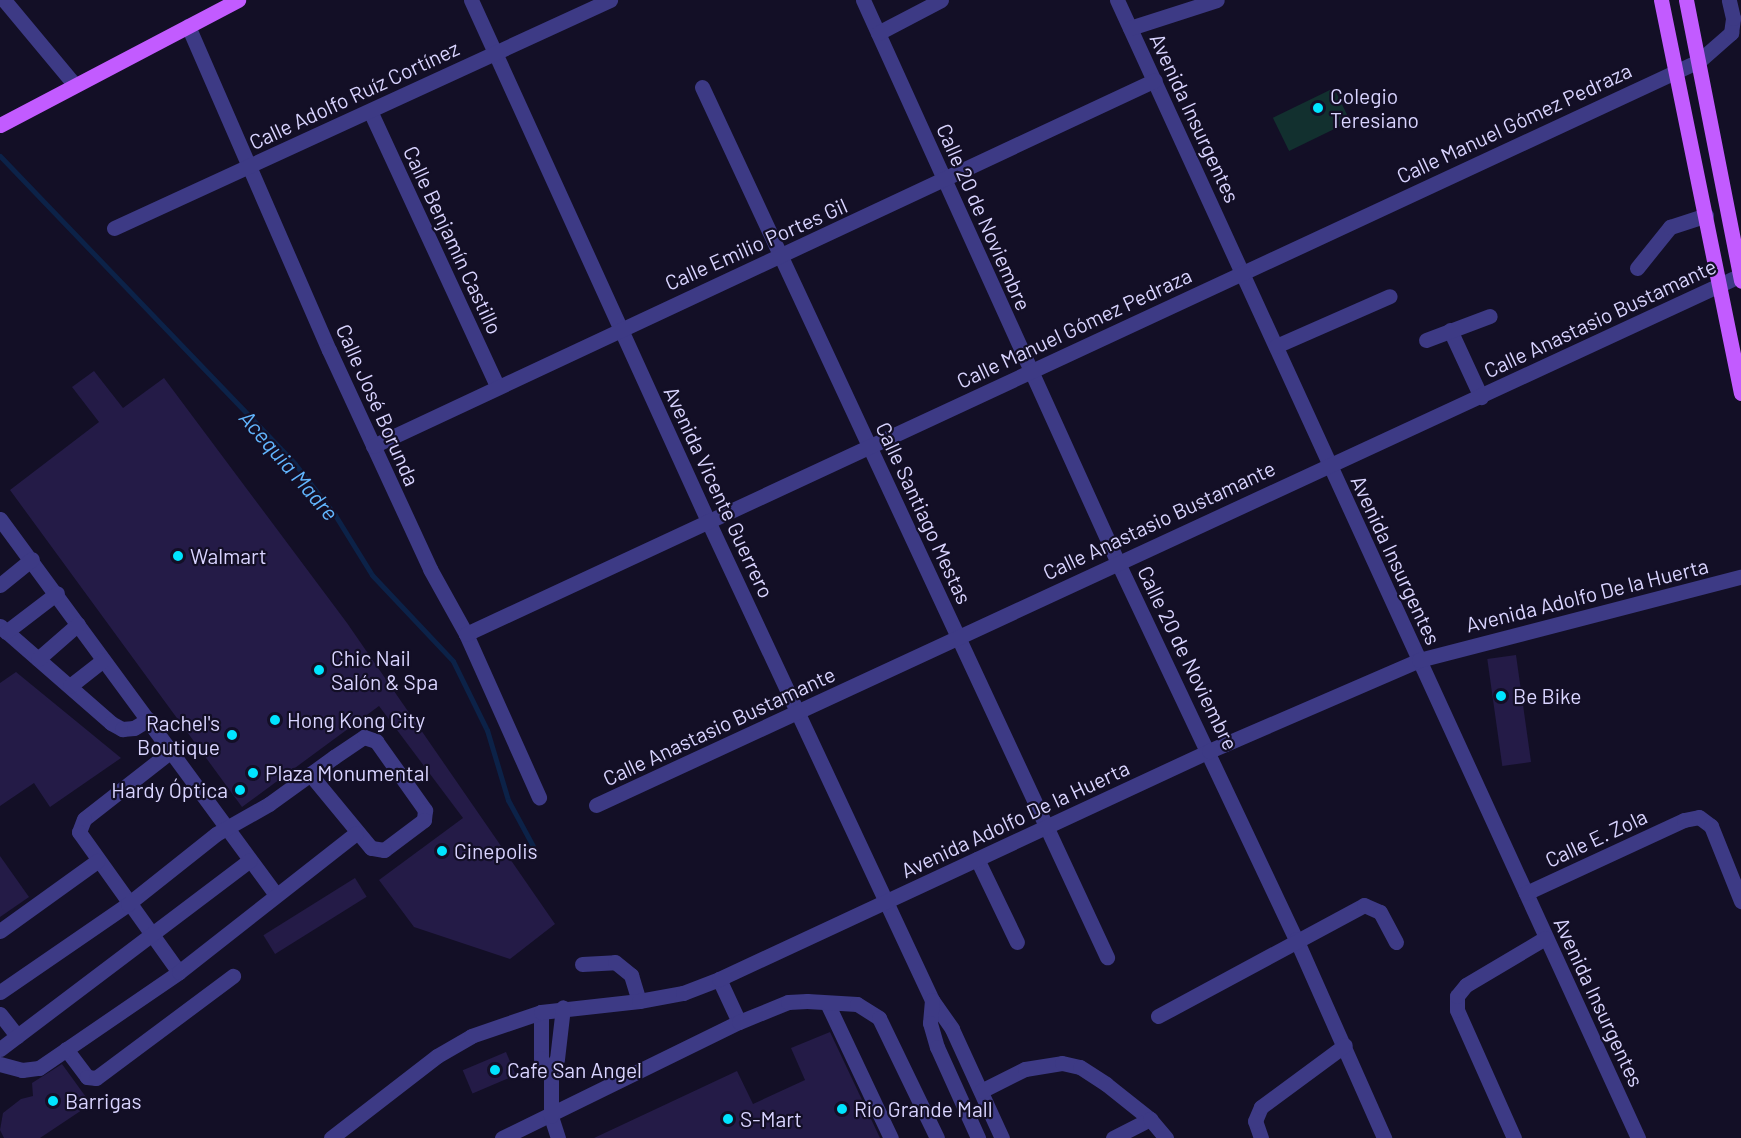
<!DOCTYPE html>
<meta charset="utf-8">
<style>
body{margin:0}
#map{position:relative;width:1741px;height:1138px;overflow:hidden;background:#130f26;font-family:Barlow,sans-serif}
div>[style]{position:absolute}
.green>*{inset:0;background:#12302f;transform-origin:0 0}
.stream>*{height:5px;margin:-2.5px;padding:0 2.5px;transform-origin:2.5px;border-radius:2.5px;background:#0c2248}
.building>*{inset:0;background:#241b47;transform-origin:0 0}
.minor>*{height:15px;margin:-7.5px;padding:0 7.5px;transform-origin:7.5px;border-radius:7.5px;background:#3d3a85}
.major>*{height:15px;margin:-7.5px;padding:0 7.5px;transform-origin:7.5px;border-radius:7.5px;background:#c25bff}
.dots>*{width:16px;height:16px;translate:-50% -50%;box-sizing:border-box;border:3px solid #130f26;border-radius:50%}
span{translate:-50% -50%;white-space:nowrap;text-align:center;line-height:1.15;-webkit-text-stroke:4.5px #130f26;paint-order:stroke}
.street-label{font-size:21px;color:#d9d4ff}
.poi-label{font-size:21px;color:#d9d4ff}
.left{translate:0 -50%;text-align:left}
.right{translate:-100% -50%;text-align:right}
.water-label{font-size:22px;color:#62b6ff;font-style:italic}
</style>
<div id="map">
<div class="green">
<div style="left:1334px;top:88px;width:37px;height:68px;rotate:64deg"></div>
</div>
<div class="stream">
<div style="left:0;top:156px;width:426px;rotate:46.2deg"></div>
<div style="left:295px;top:464px;width:65px;rotate:51.9deg"></div>
<div style="left:335px;top:515px;width:70px;rotate:58.3deg"></div>
<div style="left:372px;top:575px;width:118px;rotate:46.7deg"></div>
<div style="left:453px;top:661px;width:77px;rotate:63.8deg"></div>
<div style="left:487px;top:730px;width:73px;rotate:73.3deg"></div>
<div style="left:508px;top:800px;width:52px;rotate:61.5deg"></div>
</div>
<div class="building">
<div style="clip-path:polygon(94px 371px,123px 408px,164px 378px,347px 623px,555px 924px,510px 959px,414px 927px,379px 880px,463px 818px,379px 706px,242px 807px,10px 490px,99px 422px,72px 387px)"></div>
<div style="left:1516px;top:655px;width:108px;height:29px;rotate:82deg"></div>
<div style="clip-path:polygon(16px 672px,121px 758px,50px 807px,34px 783px,0 806px,0 683px)"></div>
<div style="clip-path:polygon(0 856px,29px 897px,0 917px)"></div>
<div style="left:355px;top:878px;width:22px;height:108px;rotate:58deg"></div>
<div style="clip-path:polygon(830px 1032px,880px 1138px,594px 1138px,737px 1071px,753px 1104px,805px 1080px,791px 1048px)"></div>
<div style="left:506px;top:1052px;width:25px;height:47px;rotate:67deg"></div>
<div style="clip-path:polygon(62px 1064px,91px 1104px,40px 1138px,4px 1138px,0 1130px,3px 1113px,21px 1099px,33px 1096px,32px 1083px)"></div>
</div>
<div class="minor">
<div style="left:4px;top:0;width:109px;rotate:50.2deg"></div>
<div style="left:471px;top:0;width:572px;rotate:65.54deg"></div>
<div style="left:708px;top:521px;width:529px;rotate:64.94deg"></div>
<div style="left:932px;top:1000px;width:35px;rotate:55deg"></div>
<div style="left:952px;top:1029px;width:120px;rotate:65.4deg"></div>
<div style="left:863px;top:0;width:618px;rotate:65.63deg"></div>
<div style="left:1118px;top:563px;width:416px;rotate:64.7deg"></div>
<div style="left:1296px;top:939px;width:218px;rotate:66.1deg"></div>
<div style="left:1117px;top:0;width:1252px;rotate:65.4deg"></div>
<div style="left:188px;top:26px;width:353px;rotate:66.5deg"></div>
<div style="left:329px;top:350px;width:241px;rotate:65.2deg"></div>
<div style="left:430px;top:569px;width:74px;rotate:61deg"></div>
<div style="left:466px;top:634px;width:179px;rotate:65.9deg"></div>
<div style="left:1130px;top:28px;width:91px;rotate:-17.8deg"></div>
<div style="left:878px;top:33px;width:71px;rotate:-27.6deg"></div>
<div style="left:702px;top:87px;width:960px;rotate:65.04deg"></div>
<div style="left:371px;top:113px;width:301px;rotate:65.2deg"></div>
<div style="left:114px;top:228px;width:546px;rotate:-24.69deg"></div>
<div style="left:1637px;top:268px;width:53px;rotate:-51.2deg"></div>
<div style="left:1670px;top:227px;width:38px;rotate:-18deg"></div>
<div style="left:1450px;top:330px;width:74px;rotate:65.2deg"></div>
<div style="left:1426px;top:340px;width:68px;rotate:-20.6deg"></div>
<div style="left:1276px;top:346px;width:124px;rotate:-23.7deg"></div>
<div style="left:373px;top:446px;width:863px;rotate:-25.08deg"></div>
<div style="left:0;top:519px;width:465px;rotate:53.7deg"></div>
<div style="left:0;top:585px;width:41px;rotate:-39.1deg"></div>
<div style="left:0;top:626px;width:147px;rotate:41.1deg"></div>
<div style="left:111px;top:723px;width:13px;rotate:29deg"></div>
<div style="left:122px;top:729px;width:12px;rotate:-5deg"></div>
<div style="left:134px;top:728px;width:17px;rotate:-31deg"></div>
<div style="left:6px;top:632px;width:64px;rotate:-37.4deg"></div>
<div style="left:466px;top:634px;width:1360px;rotate:-24.93deg"></div>
<div style="left:1699px;top:61px;width:43px;rotate:-41.2deg"></div>
<div style="left:1731px;top:33px;width:15px;rotate:-82deg"></div>
<div style="left:1733px;top:18px;width:18px;rotate:-103deg"></div>
<div style="left:38px;top:659px;width:53px;rotate:-41.2deg"></div>
<div style="left:70px;top:686px;width:42px;rotate:-38.2deg"></div>
<div style="left:171px;top:751px;width:110px;rotate:142deg"></div>
<div style="left:84px;top:819px;width:14px;rotate:111deg"></div>
<div style="left:79px;top:832px;width:172px;rotate:54.5deg"></div>
<div style="left:596px;top:805px;width:1262px;rotate:-24.84deg"></div>
<div style="left:977px;top:859px;width:92px;rotate:64.3deg"></div>
<div style="left:1526px;top:893px;width:174px;rotate:-24.8deg"></div>
<div style="left:1684px;top:820px;width:15px;rotate:-11deg"></div>
<div style="left:1699px;top:817px;width:15px;rotate:37deg"></div>
<div style="left:1711px;top:826px;width:81px;rotate:68.2deg"></div>
<div style="left:0;top:931px;width:120px;rotate:-35.8deg"></div>
<div style="left:582px;top:964px;width:33px;rotate:-3deg"></div>
<div style="left:615px;top:962px;width:21px;rotate:39deg"></div>
<div style="left:631px;top:975px;width:27px;rotate:73deg"></div>
<div style="left:719px;top:979px;width:47px;rotate:65.1deg"></div>
<div style="left:0;top:992px;width:155px;rotate:-34.5deg"></div>
<div style="left:128px;top:904px;width:112px;rotate:-38.5deg"></div>
<div style="left:216px;top:834px;width:61px;rotate:-29.5deg"></div>
<div style="left:269px;top:804px;width:80px;rotate:-35.9deg"></div>
<div style="left:334px;top:757px;width:36px;rotate:-34deg"></div>
<div style="left:364px;top:737px;width:13px;rotate:18deg"></div>
<div style="left:376px;top:741px;width:85px;rotate:54.6deg"></div>
<div style="left:425px;top:810px;width:10px;rotate:96deg"></div>
<div style="left:424px;top:820px;width:50px;rotate:143.1deg"></div>
<div style="left:384px;top:850px;width:13px;rotate:-171deg"></div>
<div style="left:371px;top:848px;width:96px;rotate:-129.5deg"></div>
<div style="left:932px;top:1000px;width:23px;rotate:95deg"></div>
<div style="left:930px;top:1023px;width:25px;rotate:74deg"></div>
<div style="left:937px;top:1047px;width:100px;rotate:65.7deg"></div>
<div style="left:828px;top:1005px;width:147px;rotate:64.7deg"></div>
<div style="left:541px;top:1012px;width:46px;rotate:90deg"></div>
<div style="left:541px;top:1058px;width:21px;rotate:62deg"></div>
<div style="left:0;top:1014px;width:28px;rotate:52deg"></div>
<div style="left:1158px;top:1016px;width:234px;rotate:-28.3deg"></div>
<div style="left:1364px;top:905px;width:17px;rotate:24deg"></div>
<div style="left:1380px;top:912px;width:34px;rotate:62deg"></div>
<div style="left:0;top:1049px;width:313px;rotate:-37.1deg"></div>
<div style="left:66px;top:1049px;width:35px;rotate:53deg"></div>
<div style="left:87px;top:1077px;width:9px;rotate:6deg"></div>
<div style="left:96px;top:1078px;width:171px;rotate:-36.7deg"></div>
<div style="left:0;top:1064px;width:23px;rotate:15deg"></div>
<div style="left:22px;top:1070px;width:17px;rotate:-7deg"></div>
<div style="left:39px;top:1068px;width:170px;rotate:-34.4deg"></div>
<div style="left:179px;top:972px;width:225px;rotate:-38.1deg"></div>
<div style="left:981px;top:1091px;width:49px;rotate:-26.6deg"></div>
<div style="left:1025px;top:1069px;width:37px;rotate:-9deg"></div>
<div style="left:1062px;top:1063px;width:18px;rotate:13deg"></div>
<div style="left:1080px;top:1067px;width:31px;rotate:33deg"></div>
<div style="left:1106px;top:1084px;width:56px;rotate:38.5deg"></div>
<div style="left:331px;top:1138px;width:134px;rotate:-37.7deg"></div>
<div style="left:437px;top:1056px;width:39px;rotate:-30deg"></div>
<div style="left:471px;top:1036px;width:74px;rotate:-18.9deg"></div>
<div style="left:541px;top:1012px;width:99px;rotate:-6.4deg"></div>
<div style="left:639px;top:1001px;width:45px;rotate:-10.3deg"></div>
<div style="left:683px;top:993px;width:39px;rotate:-21deg"></div>
<div style="left:719px;top:979px;width:540px;rotate:-24.95deg"></div>
<div style="left:1209px;top:751px;width:229px;rotate:-23.4deg"></div>
<div style="left:1419px;top:660px;width:333px;rotate:-14.5deg"></div>
<div style="left:502px;top:1138px;width:264px;rotate:-26.1deg"></div>
<div style="left:739px;top:1022px;width:53px;rotate:-22.2deg"></div>
<div style="left:788px;top:1002px;width:19px;rotate:-3deg"></div>
<div style="left:807px;top:1001px;width:50px;rotate:3.4deg"></div>
<div style="left:857px;top:1004px;width:26px;rotate:32deg"></div>
<div style="left:879px;top:1018px;width:133px;rotate:64.2deg"></div>
<div style="left:558px;top:1138px;width:23px;rotate:-108deg"></div>
<div style="left:551px;top:1116px;width:39px;rotate:-90deg"></div>
<div style="left:551px;top:1077px;width:19px;rotate:-72deg"></div>
<div style="left:557px;top:1059px;width:52px;rotate:-83.4deg"></div>
<div style="left:1113px;top:1138px;width:42px;rotate:-27.2deg"></div>
<div style="left:1150px;top:1119px;width:25px;rotate:50deg"></div>
<div style="left:1261px;top:1138px;width:18px;rotate:-109deg"></div>
<div style="left:1255px;top:1121px;width:15px;rotate:-67deg"></div>
<div style="left:1261px;top:1107px;width:104px;rotate:-36.4deg"></div>
<div style="left:1514px;top:1138px;width:140px;rotate:-114deg"></div>
<div style="left:1457px;top:1010px;width:14px;rotate:-90deg"></div>
<div style="left:1457px;top:996px;width:14px;rotate:-51deg"></div>
<div style="left:1466px;top:985px;width:92px;rotate:-30.7deg"></div>
</div>
<div class="major">
<div style="left:1661px;top:0;width:401px;rotate:78.5deg"></div>
<div style="left:1686px;top:0;width:286px;rotate:78.9deg"></div>
<div style="left:0;top:125px;width:269px;rotate:-27.7deg"></div>
</div>
<div class="dots">
<div style="left:1318px;top:108px;background:#00e5ff"></div>
<div style="left:178px;top:556px;background:#00e5ff"></div>
<div style="left:319px;top:670px;background:#00e5ff"></div>
<div style="left:1501px;top:696px;background:#00e5ff"></div>
<div style="left:275px;top:720px;background:#00e5ff"></div>
<div style="left:232px;top:735px;background:#00e5ff"></div>
<div style="left:253px;top:773px;background:#00e5ff"></div>
<div style="left:240px;top:790px;background:#00e5ff"></div>
<div style="left:442px;top:851px;background:#00e5ff"></div>
<div style="left:495px;top:1070px;background:#00e5ff"></div>
<div style="left:53px;top:1101px;background:#00e5ff"></div>
<div style="left:842px;top:1109px;background:#00e5ff"></div>
<div style="left:728px;top:1119px;background:#00e5ff"></div>
</div>
<div class="street-label">
<span style="left:354px;top:95px;rotate:-25deg">Calle Adolfo Ruíz Cortínez</span>
<span style="left:1195px;top:118px;rotate:65deg">Avenida Insurgentes</span>
<span style="left:1514px;top:123px;rotate:-25deg">Calle Manuel Gómez Pedraza</span>
<span style="left:984px;top:217px;rotate:66deg">Calle 20 de Noviembre</span>
<span style="left:453px;top:240px;rotate:65deg">Calle Benjamín Castillo</span>
<span style="left:756px;top:244px;rotate:-24deg">Calle Emilio Portes Gil</span>
<span style="left:1600px;top:318px;rotate:-25deg">Calle Anastasio Bustamante</span>
<span style="left:1074px;top:328px;rotate:-25deg">Calle Manuel Gómez Pedraza</span>
<span style="left:378px;top:405px;rotate:66deg">Calle José Borunda</span>
<span style="left:719px;top:492px;rotate:65deg">Avenida Vicente Guerrero</span>
<span style="left:924px;top:513px;rotate:65deg">Calle Santiago Mestas</span>
<span style="left:1159px;top:520px;rotate:-25deg">Calle Anastasio Bustamante</span>
<span style="left:1396px;top:560px;rotate:65deg">Avenida Insurgentes</span>
<span style="left:1587px;top:595px;rotate:-14deg">Avenida Adolfo De la Huerta</span>
<span style="left:1188px;top:658px;rotate:64deg">Calle 20 de Noviembre</span>
<span style="left:719px;top:726px;rotate:-25deg">Calle Anastasio Bustamante</span>
<span style="left:1015px;top:819px;rotate:-25deg">Avenida Adolfo De la Huerta</span>
<span style="left:1596px;top:838px;rotate:-25deg">Calle E. Zola</span>
<span style="left:1599px;top:1002px;rotate:65deg">Avenida Insurgentes</span>
</div>
<div class="poi-label">
<span class="left" style="left:1330px;top:108px">Colegio<br>Teresiano</span>
<span class="left" style="left:190px;top:556px">Walmart</span>
<span class="left" style="left:331px;top:670px">Chic Nail<br>Salón &amp; Spa</span>
<span class="left" style="left:1513px;top:696px">Be Bike</span>
<span class="left" style="left:287px;top:720px">Hong Kong City</span>
<span class="right" style="left:220px;top:735px">Rachel's<br>Boutique</span>
<span class="left" style="left:265px;top:773px">Plaza Monumental</span>
<span class="right" style="left:228px;top:790px">Hardy Óptica</span>
<span class="left" style="left:454px;top:851px">Cinepolis</span>
<span class="left" style="left:507px;top:1070px">Cafe San Angel</span>
<span class="left" style="left:65px;top:1101px">Barrigas</span>
<span class="left" style="left:854px;top:1109px">Rio Grande Mall</span>
<span class="left" style="left:740px;top:1119px">S-Mart</span>
</div>
<div class="water-label">
<span style="left:289px;top:465px;rotate:49deg">Acequia Madre</span>
</div>
</div>
